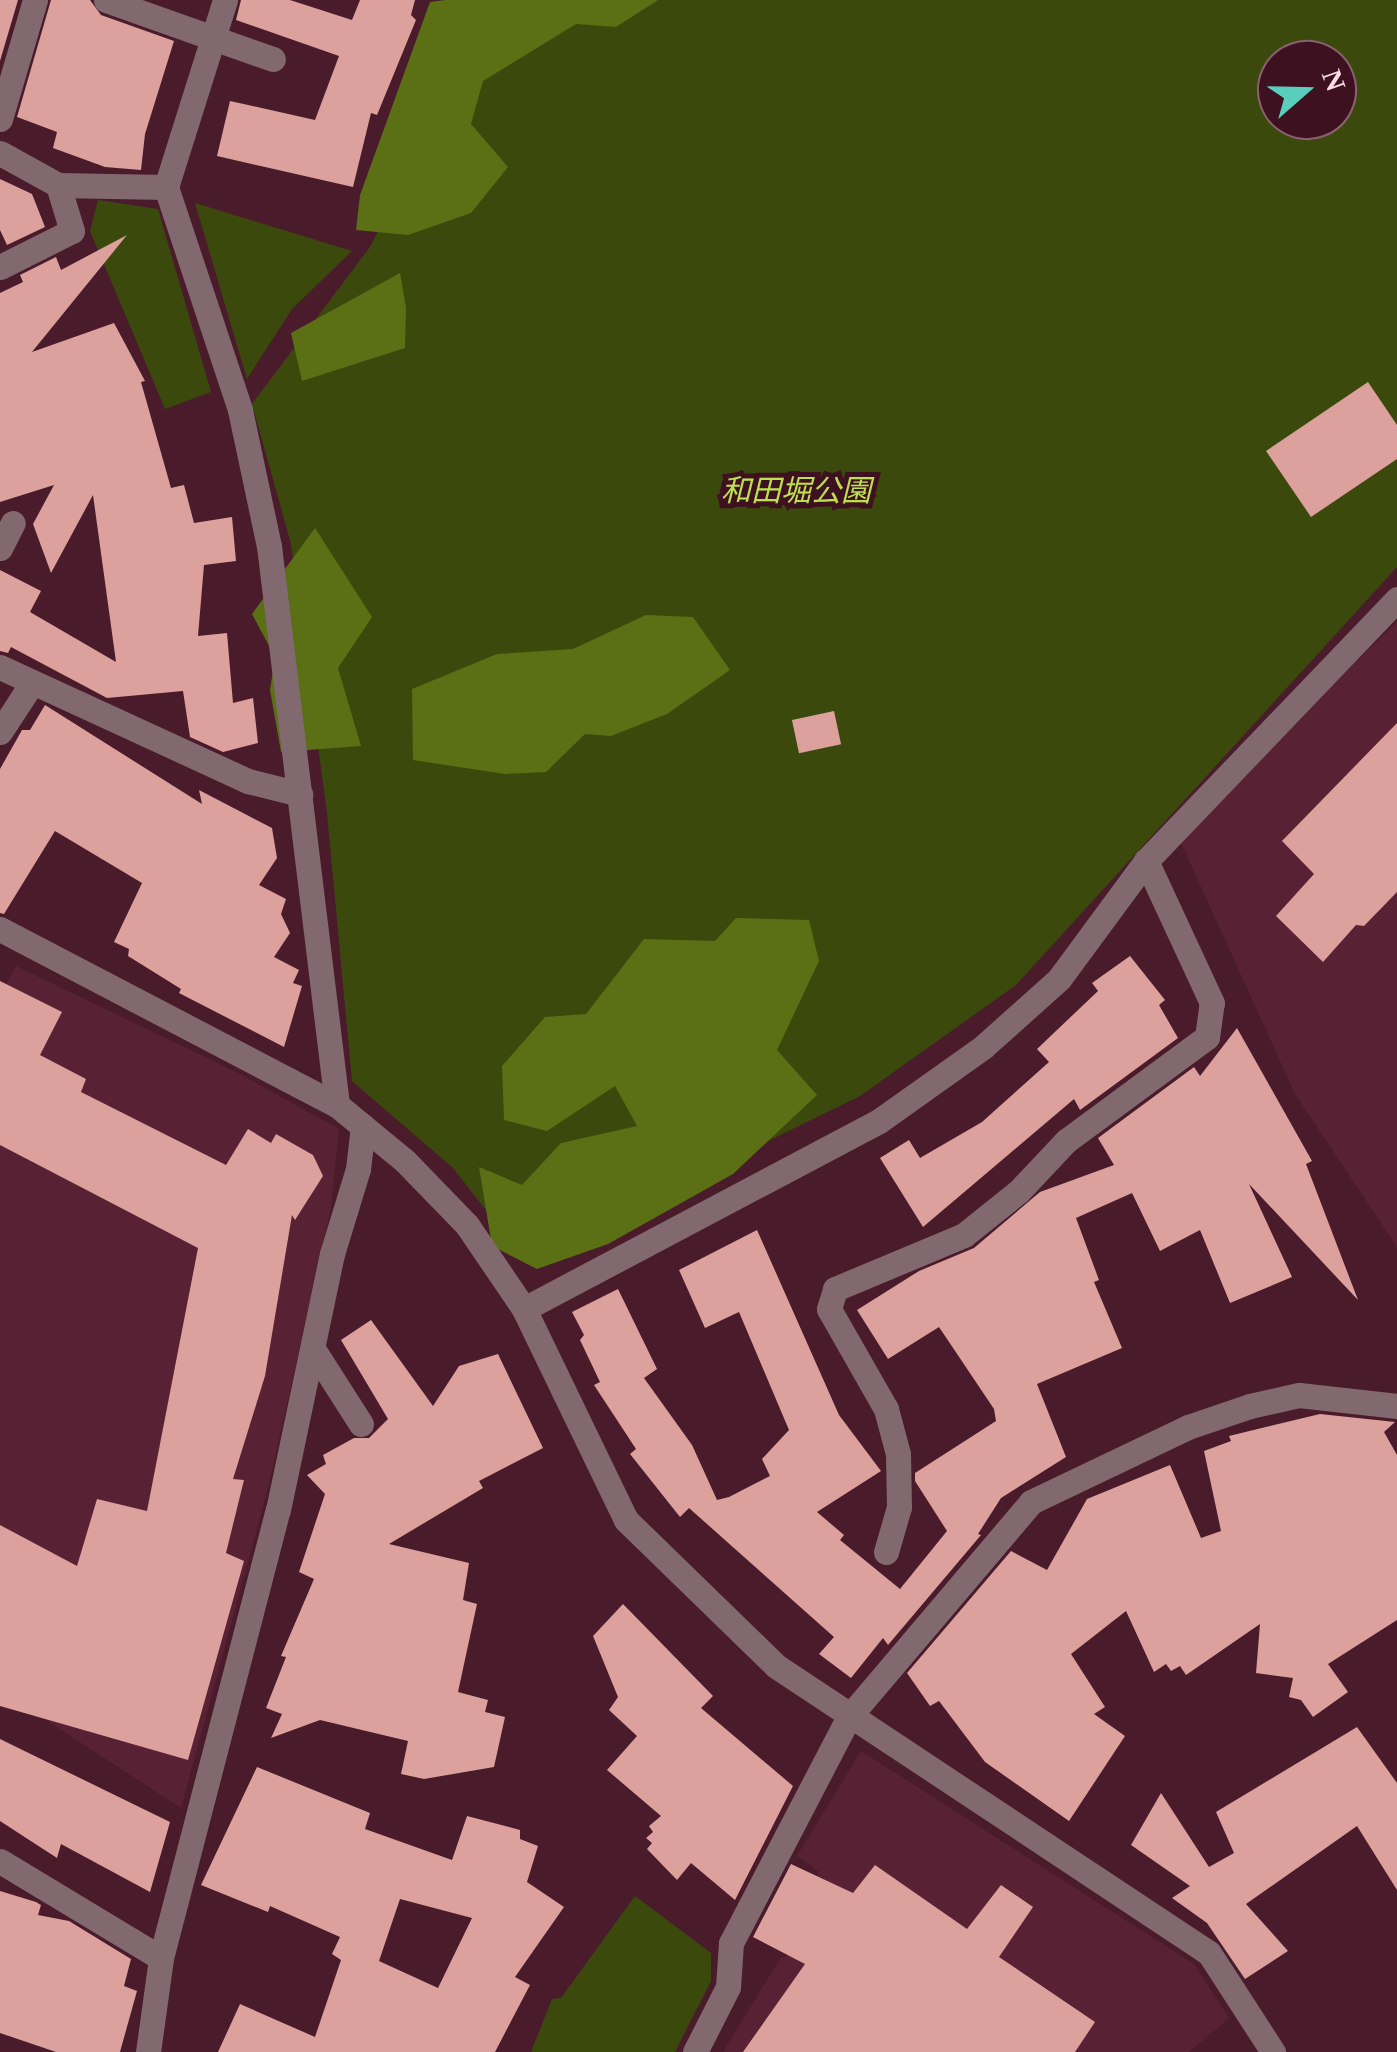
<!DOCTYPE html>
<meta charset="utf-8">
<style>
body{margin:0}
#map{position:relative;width:1397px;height:2052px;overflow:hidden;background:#4a1c2b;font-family:"Times New Roman","Noto Sans JP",serif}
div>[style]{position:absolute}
.built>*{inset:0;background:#582234}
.green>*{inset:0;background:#3b490d}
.forest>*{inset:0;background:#5b6f14}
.building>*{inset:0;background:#dca09d;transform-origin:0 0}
.minor>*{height:25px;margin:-12.5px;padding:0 12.5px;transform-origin:12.5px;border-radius:12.5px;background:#82696f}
span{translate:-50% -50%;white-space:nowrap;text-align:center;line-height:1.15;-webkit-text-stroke:10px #3e1121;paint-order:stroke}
.park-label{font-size:30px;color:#bce04f;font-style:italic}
.north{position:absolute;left:1257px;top:40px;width:100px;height:100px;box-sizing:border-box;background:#3e1121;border:2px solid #8a626f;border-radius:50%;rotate:70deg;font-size:28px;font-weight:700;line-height:40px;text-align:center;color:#fbdce3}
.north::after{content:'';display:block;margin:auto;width:35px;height:45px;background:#5acebd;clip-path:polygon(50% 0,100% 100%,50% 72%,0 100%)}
</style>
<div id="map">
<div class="built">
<div style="clip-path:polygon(1397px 622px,1397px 1247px,1295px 1094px,1178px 836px)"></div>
<div style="clip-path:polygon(16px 966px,236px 1072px,339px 1129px,331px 1207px,268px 1488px,181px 1808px,0 1690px,0 996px)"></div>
<div style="clip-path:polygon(861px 1751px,1194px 1964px,1229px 2018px,1189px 2052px,723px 2052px,780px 1959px,811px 1942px,818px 1871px,797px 1856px)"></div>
</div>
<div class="green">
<div style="clip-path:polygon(evenodd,494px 0,1397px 0,1397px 567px,1016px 985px,860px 1096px,525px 1260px,453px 1168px,352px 1081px,327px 813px,291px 544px,252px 404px,370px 247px,494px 0,1277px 60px,1337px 60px,1337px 120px,1277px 120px,1277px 60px)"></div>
<div style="clip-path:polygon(98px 200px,158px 209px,211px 392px,165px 409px,90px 231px)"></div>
<div style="clip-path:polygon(195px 203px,352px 251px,292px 309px,247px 379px)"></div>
<div style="clip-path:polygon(635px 1896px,711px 1953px,711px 1981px,675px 2052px,531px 2052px,552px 1999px,561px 1998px)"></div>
</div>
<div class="forest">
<div style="clip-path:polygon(445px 0,658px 0,616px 27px,576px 24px,483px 81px,471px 124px,508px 167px,471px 213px,408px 235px,356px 230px,360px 195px,430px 2px)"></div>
<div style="clip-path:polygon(400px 273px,406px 308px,405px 348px,302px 381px,291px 333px)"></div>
<div style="clip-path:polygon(315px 528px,372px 617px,338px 668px,361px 746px,281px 752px,270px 690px,275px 657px,252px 614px)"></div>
<div style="clip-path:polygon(646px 615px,693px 617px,730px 670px,667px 714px,611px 736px,585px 734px,546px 772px,505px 774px,413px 760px,412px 689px,497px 654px,573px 649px)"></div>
<div style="clip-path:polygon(736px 918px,809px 920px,819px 961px,777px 1050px,817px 1095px,733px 1174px,608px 1244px,537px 1269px,492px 1246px,479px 1167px,522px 1185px,561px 1143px,637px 1126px,615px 1086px,547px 1131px,504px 1120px,502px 1066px,545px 1017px,586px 1014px,644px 939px,715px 941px)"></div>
</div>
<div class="building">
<div style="clip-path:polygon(0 0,18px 0,0 61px)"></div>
<div style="clip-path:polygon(51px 0,90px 0,101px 15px,174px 41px,145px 134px,141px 170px,105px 167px,53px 148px,57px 132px,17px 117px)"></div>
<div style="clip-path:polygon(241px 0,290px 0,352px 20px,360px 0,415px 0,411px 15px,416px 20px,377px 115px,371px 113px,353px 187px,217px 156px,230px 101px,315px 120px,339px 56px,236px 20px)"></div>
<div style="clip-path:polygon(0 179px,32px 194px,45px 227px,7px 245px,0 230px)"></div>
<div style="clip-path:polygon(127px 235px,32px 352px,114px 323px,145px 381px,141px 382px,171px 488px,184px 485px,194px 523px,232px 517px,236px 561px,204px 565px,198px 636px,227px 633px,233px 703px,253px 698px,258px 743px,223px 752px,190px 737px,183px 691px,107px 698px,11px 647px,8px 653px,0 651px,0 570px,41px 591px,30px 612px,116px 662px,93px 495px,51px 573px,33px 524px,54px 485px,0 502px,0 293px,23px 282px,20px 275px,56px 257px,61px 270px)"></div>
<div style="clip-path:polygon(1368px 382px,1397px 425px,1397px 459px,1311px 517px,1266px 451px)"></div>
<div style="clip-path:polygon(45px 705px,202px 804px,199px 790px,272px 828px,277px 858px,259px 885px,286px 899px,281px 914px,290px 933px,274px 957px,299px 970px,293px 983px,302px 986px,284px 1047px,179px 993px,181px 989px,128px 956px,129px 949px,114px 942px,142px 883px,55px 831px,4px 914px,0 913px,0 769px,22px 730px,30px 730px)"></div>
<div style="left:834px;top:711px;width:34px;height:43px;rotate:78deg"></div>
<div style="clip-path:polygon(1397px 723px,1397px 892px,1364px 926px,1356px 925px,1323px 962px,1276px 916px,1314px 874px,1282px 841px)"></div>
<div style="clip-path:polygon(1130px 956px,1165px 1000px,1159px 1005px,1178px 1038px,1080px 1110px,1074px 1099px,923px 1227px,880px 1158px,909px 1140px,920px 1158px,982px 1122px,1049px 1062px,1037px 1049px,1098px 991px,1092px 983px)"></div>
<div style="clip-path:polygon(0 981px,62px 1012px,40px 1055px,86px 1079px,81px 1092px,226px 1165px,248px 1129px,271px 1143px,276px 1134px,313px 1155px,323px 1176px,295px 1220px,292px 1215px,265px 1376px,233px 1479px,244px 1480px,226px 1553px,244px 1561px,188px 1760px,0 1706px,0 1525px,77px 1566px,97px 1499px,147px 1511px,198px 1248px,0 1145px)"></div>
<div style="clip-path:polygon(1237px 1028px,1312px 1161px,1306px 1164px,1358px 1300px,1249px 1184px,1292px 1277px,1230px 1303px,1200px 1230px,1160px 1251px,1132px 1193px,1076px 1218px,1099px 1280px,1094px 1282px,1122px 1348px,1037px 1384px,1066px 1457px,1001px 1498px,978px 1534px,981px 1535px,888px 1645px,883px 1638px,851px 1678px,819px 1654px,834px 1637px,689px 1508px,680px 1517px,630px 1454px,636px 1449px,594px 1385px,600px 1382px,580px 1340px,584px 1335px,572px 1312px,618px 1289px,657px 1369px,644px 1378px,692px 1445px,717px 1500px,729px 1497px,770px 1476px,762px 1459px,789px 1430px,739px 1312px,705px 1328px,679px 1270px,757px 1230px,839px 1415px,881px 1471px,817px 1512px,844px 1535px,840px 1540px,900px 1589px,947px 1531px,915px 1481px,915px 1473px,996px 1421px,994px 1409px,939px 1327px,888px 1359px,857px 1310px,919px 1271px,974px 1248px,1040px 1192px,1114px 1165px,1098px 1138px,1194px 1067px,1200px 1076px)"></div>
<div style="clip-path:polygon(371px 1320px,433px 1406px,459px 1366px,498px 1354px,543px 1448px,479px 1481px,483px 1488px,389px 1544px,469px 1563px,463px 1600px,477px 1604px,458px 1692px,488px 1700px,485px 1712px,505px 1717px,494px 1767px,424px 1779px,401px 1774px,408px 1741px,320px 1720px,271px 1738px,282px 1714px,266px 1708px,286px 1657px,281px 1656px,314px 1579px,299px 1572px,325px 1494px,307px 1475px,326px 1464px,323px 1455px,354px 1438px,369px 1438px,388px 1419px,341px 1340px)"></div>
<div style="clip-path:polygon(1320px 1414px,1395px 1422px,1384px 1432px,1397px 1455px,1397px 1620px,1328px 1664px,1348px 1692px,1313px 1717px,1301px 1700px,1289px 1697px,1293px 1678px,1256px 1673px,1260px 1624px,1186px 1675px,1180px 1666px,1171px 1671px,1166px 1664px,1154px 1672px,1126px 1611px,1071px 1654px,1105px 1707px,1094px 1714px,1125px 1736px,1069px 1821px,985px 1762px,939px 1701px,930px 1706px,907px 1673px,1011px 1551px,1047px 1570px,1087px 1499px,1170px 1465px,1201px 1538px,1221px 1531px,1204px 1451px,1231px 1441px,1229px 1436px)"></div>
<div style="clip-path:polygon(623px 1604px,713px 1696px,701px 1708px,793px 1786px,735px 1900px,691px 1863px,677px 1880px,647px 1849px,652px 1843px,646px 1838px,653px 1832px,649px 1826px,661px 1816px,607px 1770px,637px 1736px,609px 1710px,618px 1697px,593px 1636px)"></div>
<div style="clip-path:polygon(1357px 1727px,1397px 1783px,1397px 1890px,1357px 1826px,1246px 1904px,1288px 1951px,1245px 1979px,1207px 1923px,1172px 1898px,1190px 1886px,1131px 1845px,1161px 1793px,1209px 1867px,1234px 1853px,1216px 1812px)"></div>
<div style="clip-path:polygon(0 1739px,170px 1822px,150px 1892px,61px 1844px,57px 1858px,0 1821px)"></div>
<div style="clip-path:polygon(evenodd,257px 1767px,370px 1813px,365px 1829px,452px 1860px,467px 1816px,520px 1830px,520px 1839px,538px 1846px,527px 1882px,564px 1907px,515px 1977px,530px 1985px,495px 2052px,218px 2052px,240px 2004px,315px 2037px,341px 1960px,332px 1954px,340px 1937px,270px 1906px,268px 1912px,201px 1885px,257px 1767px,400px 1899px,472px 1918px,438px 1988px,379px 1961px,400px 1899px)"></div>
<div style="clip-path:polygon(791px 1864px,853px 1893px,875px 1865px,967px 1929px,1001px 1885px,1033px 1907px,999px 1957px,1095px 2022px,1075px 2052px,743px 2052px,805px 1964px,753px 1937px)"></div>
<div style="clip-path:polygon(0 1891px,36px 1902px,41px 1905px,38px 1915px,69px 1921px,131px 1959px,124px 1986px,137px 1991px,120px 2052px,56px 2052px,0 2033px)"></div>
</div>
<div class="minor">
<div style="left:106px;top:0;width:177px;rotate:19.5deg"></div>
<div style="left:225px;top:0;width:196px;rotate:107.5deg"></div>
<div style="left:166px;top:187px;width:235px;rotate:71.6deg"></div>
<div style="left:240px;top:410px;width:139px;rotate:78deg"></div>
<div style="left:269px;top:546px;width:563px;rotate:83.06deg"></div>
<div style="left:0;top:119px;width:124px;rotate:-73.6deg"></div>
<div style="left:0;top:153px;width:66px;rotate:28.9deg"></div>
<div style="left:58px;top:185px;width:108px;rotate:1.1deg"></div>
<div style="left:0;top:267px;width:80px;rotate:-26.6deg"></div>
<div style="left:72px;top:231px;width:48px;rotate:-106.9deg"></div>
<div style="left:0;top:548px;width:28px;rotate:-63deg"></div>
<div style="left:0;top:667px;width:273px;rotate:24.7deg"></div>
<div style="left:248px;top:781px;width:54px;rotate:14deg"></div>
<div style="left:0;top:732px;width:59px;rotate:-56.9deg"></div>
<div style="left:0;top:929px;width:380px;rotate:27.6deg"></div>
<div style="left:337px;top:1105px;width:88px;rotate:39.5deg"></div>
<div style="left:405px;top:1161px;width:89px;rotate:45.9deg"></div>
<div style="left:467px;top:1225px;width:102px;rotate:55.8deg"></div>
<div style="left:524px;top:1309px;width:234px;rotate:64.2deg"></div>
<div style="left:626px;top:1520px;width:209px;rotate:44.2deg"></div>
<div style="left:776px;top:1666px;width:519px;rotate:33.54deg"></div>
<div style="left:1209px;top:1953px;width:118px;rotate:57.1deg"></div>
<div style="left:524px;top:1309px;width:402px;rotate:-27.9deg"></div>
<div style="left:879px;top:1121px;width:128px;rotate:-35.4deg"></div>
<div style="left:983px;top:1047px;width:102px;rotate:-41.8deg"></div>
<div style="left:1059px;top:979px;width:147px;rotate:-53.6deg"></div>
<div style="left:1146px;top:861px;width:363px;rotate:-46.2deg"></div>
<div style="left:313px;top:1349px;width:89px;rotate:57.4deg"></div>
<div style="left:886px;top:1552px;width:47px;rotate:-73.9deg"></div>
<div style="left:899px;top:1507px;width:53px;rotate:-91.1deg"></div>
<div style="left:898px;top:1454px;width:47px;rotate:-104.9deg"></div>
<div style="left:886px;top:1409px;width:115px;rotate:-119.7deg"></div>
<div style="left:829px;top:1309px;width:21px;rotate:-73deg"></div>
<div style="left:835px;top:1289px;width:140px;rotate:-22.7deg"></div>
<div style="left:964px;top:1235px;width:70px;rotate:-38.7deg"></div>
<div style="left:1019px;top:1191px;width:69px;rotate:-46.8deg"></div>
<div style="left:1066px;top:1141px;width:175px;rotate:-36.4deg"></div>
<div style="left:1207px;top:1037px;width:34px;rotate:-82deg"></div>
<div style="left:1212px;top:1003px;width:157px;rotate:-114.9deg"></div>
<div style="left:0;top:1861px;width:188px;rotate:31.1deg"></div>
<div style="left:148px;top:2052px;width:95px;rotate:-82.1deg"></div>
<div style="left:161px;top:1958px;width:463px;rotate:-75.4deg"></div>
<div style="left:278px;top:1510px;width:262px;rotate:-78.1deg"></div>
<div style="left:332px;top:1254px;width:89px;rotate:-73deg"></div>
<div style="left:358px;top:1169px;width:43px;rotate:-83.4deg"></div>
<div style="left:695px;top:2052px;width:73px;rotate:-63.1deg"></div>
<div style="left:728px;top:1987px;width:44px;rotate:-86.1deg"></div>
<div style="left:731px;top:1943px;width:254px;rotate:-62.5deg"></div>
<div style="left:848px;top:1718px;width:283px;rotate:-49.7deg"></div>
<div style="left:1031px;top:1502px;width:174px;rotate:-25.5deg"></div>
<div style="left:1188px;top:1427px;width:65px;rotate:-18.7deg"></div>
<div style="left:1250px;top:1406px;width:50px;rotate:-12.7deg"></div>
<div style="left:1299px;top:1395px;width:99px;rotate:6.4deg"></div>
</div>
<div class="park-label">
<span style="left:796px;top:491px">和田堀公園</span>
</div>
<div class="north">N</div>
</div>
